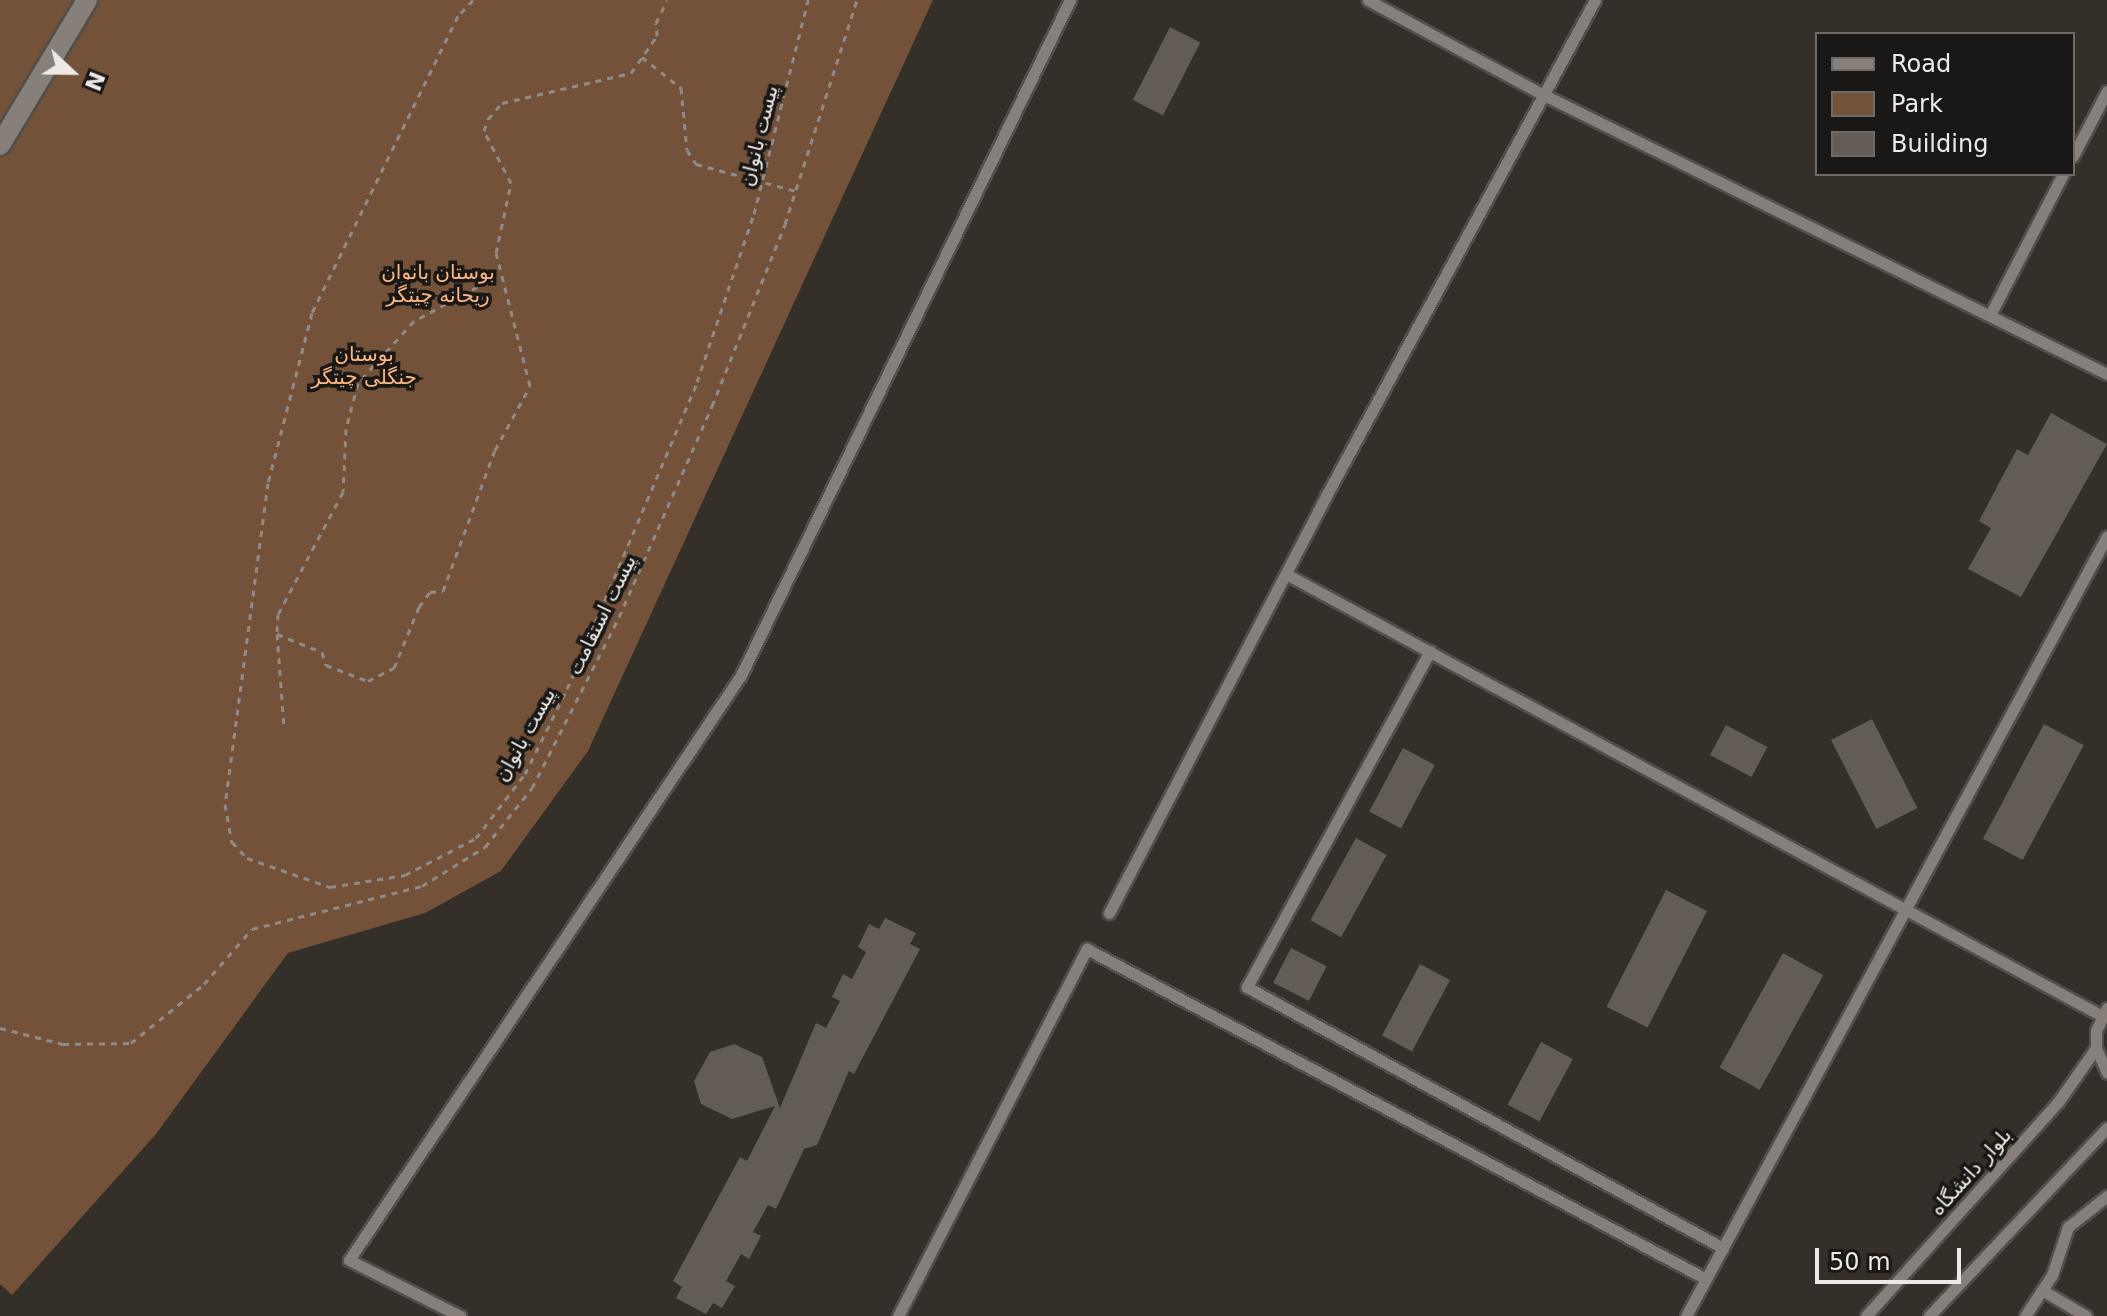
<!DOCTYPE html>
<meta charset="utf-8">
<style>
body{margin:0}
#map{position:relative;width:2107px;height:1316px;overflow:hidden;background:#352f2a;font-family:"DejaVu Sans","Noto Naskh Arabic",sans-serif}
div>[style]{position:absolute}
.green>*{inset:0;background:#735239}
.building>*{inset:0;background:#625b56;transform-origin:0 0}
.path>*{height:3px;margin-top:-1.5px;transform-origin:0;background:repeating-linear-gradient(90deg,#908b87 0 6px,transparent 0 12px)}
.roads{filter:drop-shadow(2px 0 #524e4a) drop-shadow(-2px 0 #524e4a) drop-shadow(0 2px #524e4a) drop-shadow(0 -2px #524e4a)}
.service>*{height:11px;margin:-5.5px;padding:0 5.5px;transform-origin:5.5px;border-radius:5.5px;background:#877f7a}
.tertiary>*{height:20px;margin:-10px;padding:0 10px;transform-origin:10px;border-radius:10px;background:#877f7a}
span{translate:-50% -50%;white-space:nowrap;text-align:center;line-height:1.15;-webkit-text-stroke:7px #1a1816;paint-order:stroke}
.street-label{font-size:20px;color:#ede9e6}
.park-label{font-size:20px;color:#fcb580}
.legend{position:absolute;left:1815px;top:32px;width:260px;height:144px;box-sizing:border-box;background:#1a1816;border:2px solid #6e6c69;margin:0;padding:10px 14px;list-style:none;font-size:24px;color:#ede9e6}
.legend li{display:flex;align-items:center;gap:16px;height:40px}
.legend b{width:40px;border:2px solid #6e6c69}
.north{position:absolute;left:32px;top:32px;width:80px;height:80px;-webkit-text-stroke:6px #1a1816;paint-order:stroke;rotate:112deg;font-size:22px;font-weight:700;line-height:32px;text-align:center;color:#ede9e6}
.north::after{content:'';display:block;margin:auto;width:28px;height:36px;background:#ede9e6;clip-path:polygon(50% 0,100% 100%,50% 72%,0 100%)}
.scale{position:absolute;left:1815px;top:1248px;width:146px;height:36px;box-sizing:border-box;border:4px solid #ede9e6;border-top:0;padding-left:10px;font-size:24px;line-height:28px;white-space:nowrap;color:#ede9e6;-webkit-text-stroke:6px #1a1816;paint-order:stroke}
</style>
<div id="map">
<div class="green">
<div style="clip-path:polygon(0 0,933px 0,588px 751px,501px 871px,425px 913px,288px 953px,156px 1134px,12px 1295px,0 1284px)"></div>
</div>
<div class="building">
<div style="left:1170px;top:27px;width:34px;height:82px;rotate:27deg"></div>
<div style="clip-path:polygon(2051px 413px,2107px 444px,2021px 597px,1968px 569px,1991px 528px,1979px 521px,2017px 449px,2028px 455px)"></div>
<div style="left:1872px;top:719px;width:100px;height:46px;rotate:63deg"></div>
<div style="left:2044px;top:724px;width:45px;height:130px;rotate:28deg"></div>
<div style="left:1726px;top:725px;width:47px;height:34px;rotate:28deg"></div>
<div style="left:1403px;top:748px;width:36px;height:72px;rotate:28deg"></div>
<div style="left:1356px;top:838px;width:35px;height:94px;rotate:29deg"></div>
<div style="left:1666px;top:890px;width:46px;height:131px;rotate:27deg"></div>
<div style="clip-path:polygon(885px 918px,916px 933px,910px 944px,920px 949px,854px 1074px,849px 1071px,817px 1145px,804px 1149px,776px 1209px,768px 1205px,753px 1232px,761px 1236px,749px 1259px,741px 1254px,726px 1281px,735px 1286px,722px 1308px,713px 1303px,706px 1314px,676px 1298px,682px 1287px,673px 1281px,740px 1157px,747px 1161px,775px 1106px,732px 1119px,701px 1104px,694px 1081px,710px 1052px,734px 1044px,762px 1057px,780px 1108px,816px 1023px,826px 1028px,840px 1001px,832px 997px,843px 974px,852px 979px,866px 952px,858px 947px,869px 924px,879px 929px)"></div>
<div style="left:1291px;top:948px;width:40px;height:39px;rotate:27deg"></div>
<div style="left:1783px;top:953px;width:46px;height:131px;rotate:29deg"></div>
<div style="left:1420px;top:964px;width:34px;height:81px;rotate:28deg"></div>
<div style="left:1541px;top:1042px;width:36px;height:71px;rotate:28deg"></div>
</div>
<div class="path">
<div style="left:473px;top:0;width:22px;rotate:133deg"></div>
<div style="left:458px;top:16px;width:331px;rotate:116.2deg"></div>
<div style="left:312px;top:313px;width:176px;rotate:104.5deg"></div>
<div style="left:268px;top:483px;width:324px;rotate:97.6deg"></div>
<div style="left:225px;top:804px;width:39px;rotate:80deg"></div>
<div style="left:232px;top:842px;width:22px;rotate:47deg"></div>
<div style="left:247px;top:858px;width:88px;rotate:19.3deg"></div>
<div style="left:330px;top:887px;width:76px;rotate:-9.1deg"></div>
<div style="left:405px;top:875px;width:80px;rotate:-27.5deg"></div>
<div style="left:476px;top:838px;width:81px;rotate:-52.6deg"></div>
<div style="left:525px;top:774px;width:95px;rotate:-63.7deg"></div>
<div style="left:567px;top:689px;width:333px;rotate:-67deg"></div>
<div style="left:697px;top:382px;width:177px;rotate:-71.3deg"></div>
<div style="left:754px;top:214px;width:221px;rotate:-75.8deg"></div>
<div style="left:642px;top:57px;width:50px;rotate:38.5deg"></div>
<div style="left:681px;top:88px;width:62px;rotate:84.5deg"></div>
<div style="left:687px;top:150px;width:17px;rotate:57deg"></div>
<div style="left:696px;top:164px;width:104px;rotate:15.1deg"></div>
<div style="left:488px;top:281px;width:84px;rotate:151.6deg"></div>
<div style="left:414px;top:321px;width:84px;rotate:132.1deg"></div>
<div style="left:358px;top:383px;width:48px;rotate:104.6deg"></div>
<div style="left:346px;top:429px;width:63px;rotate:92.7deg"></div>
<div style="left:343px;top:492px;width:138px;rotate:118deg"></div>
<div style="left:278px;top:614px;width:20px;rotate:93deg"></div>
<div style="left:277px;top:634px;width:48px;rotate:21.8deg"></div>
<div style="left:322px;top:652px;width:14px;rotate:73deg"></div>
<div style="left:326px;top:665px;width:45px;rotate:20.9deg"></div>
<div style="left:368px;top:681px;width:29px;rotate:-27deg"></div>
<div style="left:394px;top:668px;width:66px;rotate:-67.7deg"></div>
<div style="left:419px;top:607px;width:19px;rotate:-54deg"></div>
<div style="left:430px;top:592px;width:13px;rotate:-4deg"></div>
<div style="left:443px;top:591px;width:150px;rotate:-69.8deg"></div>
<div style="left:495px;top:450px;width:73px;rotate:-61.3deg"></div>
<div style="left:530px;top:386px;width:137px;rotate:-104.3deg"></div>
<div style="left:496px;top:253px;width:72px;rotate:-77.9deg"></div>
<div style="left:511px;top:183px;width:59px;rotate:-117.4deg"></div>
<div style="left:484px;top:131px;width:13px;rotate:-72deg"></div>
<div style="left:488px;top:119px;width:21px;rotate:-49deg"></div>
<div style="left:502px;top:103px;width:132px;rotate:-13.1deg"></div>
<div style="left:631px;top:73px;width:45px;rotate:-54.9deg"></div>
<div style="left:657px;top:36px;width:13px;rotate:-94deg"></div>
<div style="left:656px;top:23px;width:25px;rotate:-64deg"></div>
<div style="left:277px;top:634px;width:93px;rotate:85.7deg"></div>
<div style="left:0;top:1028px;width:65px;rotate:14.3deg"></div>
<div style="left:63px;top:1044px;width:68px;rotate:-0.8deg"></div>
<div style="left:131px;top:1043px;width:94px;rotate:-38.9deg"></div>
<div style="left:204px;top:984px;width:73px;rotate:-48.9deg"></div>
<div style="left:252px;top:929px;width:175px;rotate:-14.2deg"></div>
<div style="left:422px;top:886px;width:74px;rotate:-31.8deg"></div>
<div style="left:485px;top:847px;width:75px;rotate:-51.5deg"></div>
<div style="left:532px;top:788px;width:192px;rotate:-63deg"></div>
<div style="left:619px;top:617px;width:231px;rotate:-66.2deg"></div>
<div style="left:712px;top:406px;width:196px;rotate:-68.1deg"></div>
<div style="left:785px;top:224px;width:235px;rotate:-72.2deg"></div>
</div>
<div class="roads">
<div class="service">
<div style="left:1368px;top:0;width:200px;rotate:28.4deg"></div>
<div style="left:1544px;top:95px;width:628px;rotate:26.36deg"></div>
<div style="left:2073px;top:156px;width:73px;rotate:-62.4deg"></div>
<div style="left:1990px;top:315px;width:159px;rotate:-62.6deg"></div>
<div style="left:1286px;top:574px;width:928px;rotate:28.44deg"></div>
<div style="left:1430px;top:651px;width:383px;rotate:118.6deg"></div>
<div style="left:1247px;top:987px;width:543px;rotate:28.74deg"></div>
<div style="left:1109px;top:913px;width:470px;rotate:-62.5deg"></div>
<div style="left:1326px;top:496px;width:564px;rotate:-61.53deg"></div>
<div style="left:2107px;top:1008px;width:25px;rotate:116deg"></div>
<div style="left:2096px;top:1031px;width:17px;rotate:90deg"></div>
<div style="left:2096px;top:1048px;width:27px;rotate:66deg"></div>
<div style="left:2042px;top:1290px;width:51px;rotate:30.6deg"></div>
<div style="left:460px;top:1316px;width:124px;rotate:-153.2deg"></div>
<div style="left:349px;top:1260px;width:704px;rotate:-56.17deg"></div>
<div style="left:741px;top:675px;width:751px;rotate:-64.02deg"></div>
<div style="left:898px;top:1316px;width:413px;rotate:-62.8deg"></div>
<div style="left:1087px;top:949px;width:701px;rotate:28.06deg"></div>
<div style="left:1686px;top:1316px;width:886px;rotate:-61.64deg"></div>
<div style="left:1866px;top:1316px;width:288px;rotate:-48.1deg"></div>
<div style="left:2058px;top:1102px;width:66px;rotate:-54.9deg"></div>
<div style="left:1929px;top:1316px;width:259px;rotate:-46.6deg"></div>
<div style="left:2025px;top:1316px;width:49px;rotate:-56.6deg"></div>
<div style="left:2052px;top:1275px;width:51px;rotate:-71.6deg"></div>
<div style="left:2068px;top:1227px;width:50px;rotate:-38.5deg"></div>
</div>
<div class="tertiary">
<div style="left:0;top:145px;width:169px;rotate:-59deg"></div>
</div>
</div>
<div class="street-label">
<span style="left:759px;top:136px;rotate:-76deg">پیست بانوان</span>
<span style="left:602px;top:615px;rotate:-64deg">پیست استقامت</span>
<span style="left:525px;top:735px;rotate:-61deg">پیست بانوان</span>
<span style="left:1971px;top:1172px;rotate:-48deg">بلوار دانشگاه</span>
</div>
<div class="park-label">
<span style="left:438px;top:284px">بوستان بانوان<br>ریحانه چیتگر</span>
<span style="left:364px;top:366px">بوستان<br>جنگلی چیتگر</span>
</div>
<ul class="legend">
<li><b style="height:10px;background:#877f7a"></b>Road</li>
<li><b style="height:22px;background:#735239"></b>Park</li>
<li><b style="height:22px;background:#625b56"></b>Building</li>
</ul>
<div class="north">N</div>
<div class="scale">50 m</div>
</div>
